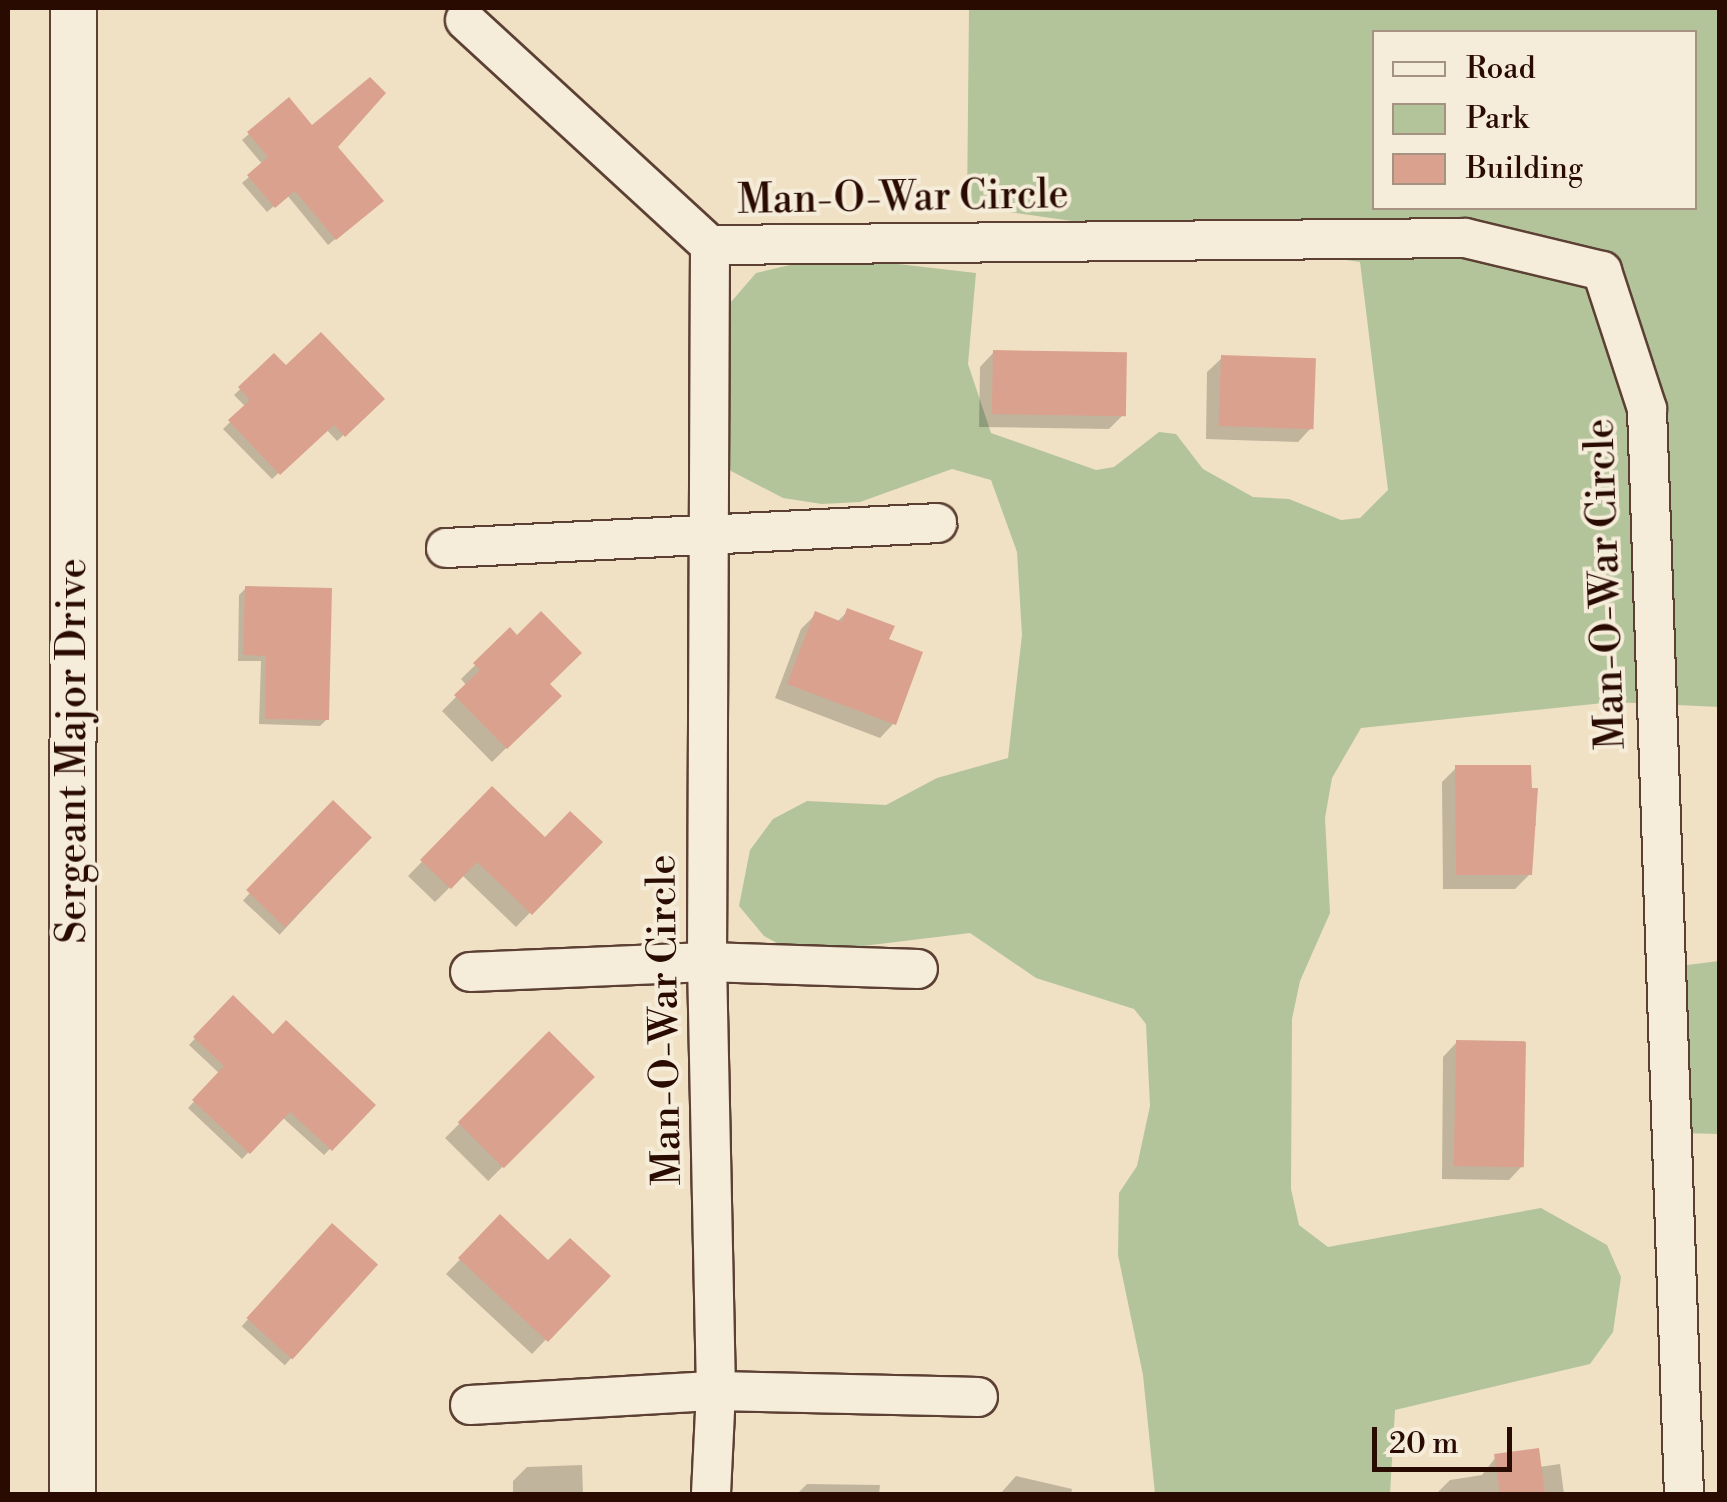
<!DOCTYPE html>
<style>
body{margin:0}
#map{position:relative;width:1727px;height:1502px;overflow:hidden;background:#f0e1c5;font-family:"Libre Bodoni",serif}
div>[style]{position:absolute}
.green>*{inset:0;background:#b3c49a}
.shadow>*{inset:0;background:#0003;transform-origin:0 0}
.building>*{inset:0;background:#daa18f;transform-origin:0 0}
.roads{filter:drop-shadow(2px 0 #5c4033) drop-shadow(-2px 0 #5c4033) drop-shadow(0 2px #5c4033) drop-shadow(0 -2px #5c4033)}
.minor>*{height:38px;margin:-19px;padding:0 19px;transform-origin:19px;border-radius:19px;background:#f5ecd9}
.tertiary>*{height:45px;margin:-22.5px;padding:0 22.5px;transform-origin:22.5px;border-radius:22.5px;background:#f5ecd9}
span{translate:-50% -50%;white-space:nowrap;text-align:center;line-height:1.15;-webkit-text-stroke:8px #f5ecd9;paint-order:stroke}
.street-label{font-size:40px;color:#2a0b02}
.frame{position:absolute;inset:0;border:10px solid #2a0b02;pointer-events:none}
.legend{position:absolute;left:1372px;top:30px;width:325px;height:180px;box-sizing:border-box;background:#f5ecd9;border:2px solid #a49283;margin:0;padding:12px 18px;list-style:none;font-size:30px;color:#2a0b02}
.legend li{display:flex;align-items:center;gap:20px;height:50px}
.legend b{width:50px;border:2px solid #a49283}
.scale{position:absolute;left:1372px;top:1427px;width:140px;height:45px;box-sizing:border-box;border:5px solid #2a0b02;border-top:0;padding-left:12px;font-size:30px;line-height:35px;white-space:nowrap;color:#2a0b02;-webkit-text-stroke:8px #f5ecd9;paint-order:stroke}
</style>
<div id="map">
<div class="green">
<div style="clip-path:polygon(evenodd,969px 8px,1719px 8px,1719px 707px,1613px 702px,1361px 728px,1332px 778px,1325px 818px,1330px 913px,1300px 981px,1292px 1019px,1291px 1189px,1299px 1225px,1328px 1247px,1541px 1208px,1607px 1245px,1621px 1277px,1613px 1332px,1590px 1364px,1395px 1410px,1390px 1494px,1155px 1494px,1143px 1375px,1118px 1255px,1119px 1193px,1137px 1166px,1150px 1106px,1146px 1024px,1134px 1009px,1036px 978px,970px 933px,797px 954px,764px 936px,739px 906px,750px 850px,773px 819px,807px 801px,886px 805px,937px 778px,1008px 758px,1022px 635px,1017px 552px,991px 480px,952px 469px,860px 502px,822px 504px,783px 498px,731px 471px,712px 436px,709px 397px,731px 302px,756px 273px,829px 256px,976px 273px,968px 364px,991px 433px,1096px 470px,1114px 467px,1159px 432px,1176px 434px,1203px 469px,1253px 497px,1289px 499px,1341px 520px,1360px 518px,1388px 490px,1360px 262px,967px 206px,969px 8px,1374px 32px,1694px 32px,1694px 208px,1374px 208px,1374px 32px)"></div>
<div style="clip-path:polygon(1719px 961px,1719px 1134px,1681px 1133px,1677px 1002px,1687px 965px)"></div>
</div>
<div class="shadow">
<div style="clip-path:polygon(249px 134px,334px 146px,374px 207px,328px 245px,287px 195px,267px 212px,242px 183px,263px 165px,242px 140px)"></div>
<div style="clip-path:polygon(994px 352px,1123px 415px,1109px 429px,979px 427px,980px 367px)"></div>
<div style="clip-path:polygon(274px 357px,286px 369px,382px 399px,337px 441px,326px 429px,272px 479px,223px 429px,246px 407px,234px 395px)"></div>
<div style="clip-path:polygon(1222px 358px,1312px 427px,1298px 442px,1206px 439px,1207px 372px)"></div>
<div style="clip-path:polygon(246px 588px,327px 719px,320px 726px,259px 724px,261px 661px,238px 661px,239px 595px)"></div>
<div style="clip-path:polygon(848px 611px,886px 641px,894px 723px,880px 738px,775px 698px,801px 629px,816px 614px,837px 622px)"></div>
<div style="clip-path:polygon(510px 631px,559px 696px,492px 762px,442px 711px,467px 686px,461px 679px)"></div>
<div style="clip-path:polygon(1456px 768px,1529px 768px,1536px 825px,1530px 831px,1530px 874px,1515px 889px,1443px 889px,1442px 782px)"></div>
<div style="clip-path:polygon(492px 790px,545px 840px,599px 842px,516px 927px,462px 875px,435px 902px,408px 876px)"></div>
<div style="left:333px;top:804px;width:50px;height:132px;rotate:43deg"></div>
<div style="clip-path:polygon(233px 998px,273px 1037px,372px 1105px,324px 1155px,282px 1117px,242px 1159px,188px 1108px,220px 1074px,189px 1045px)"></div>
<div style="left:549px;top:1034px;width:61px;height:147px;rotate:45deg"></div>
<div style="clip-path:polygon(1457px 1042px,1523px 1165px,1509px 1180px,1442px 1179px,1443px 1057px)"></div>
<div style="clip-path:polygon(500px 1218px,548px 1263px,607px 1276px,532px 1354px,446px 1274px)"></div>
<div style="left:332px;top:1226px;width:58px;height:135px;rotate:42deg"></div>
<div style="clip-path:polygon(1496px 1457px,1539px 1467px,1560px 1464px,1564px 1494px,1436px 1494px,1450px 1480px,1482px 1475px)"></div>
<div style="clip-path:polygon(582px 1465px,583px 1494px,513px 1494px,513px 1481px,527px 1467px)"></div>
<div style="clip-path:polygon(1016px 1476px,1072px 1489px,1071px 1494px,1000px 1494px)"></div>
<div style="clip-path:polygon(807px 1484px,880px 1485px,879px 1494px,797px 1494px)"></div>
</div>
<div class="building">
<div style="clip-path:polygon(370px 77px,386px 93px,338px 147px,384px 201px,336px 240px,295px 191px,275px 208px,247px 175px,268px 157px,247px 132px,289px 97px,312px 125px)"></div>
<div style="clip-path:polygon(321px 332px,385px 399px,345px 437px,334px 425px,280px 475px,228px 420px,250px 400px,238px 387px,274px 353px,286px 365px)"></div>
<div style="left:993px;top:350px;width:134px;height:64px;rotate:1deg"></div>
<div style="left:1221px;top:355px;width:95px;height:71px;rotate:2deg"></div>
<div style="clip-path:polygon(245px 586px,332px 588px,329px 720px,265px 719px,266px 656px,243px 655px)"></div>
<div style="clip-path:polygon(847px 608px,895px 626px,889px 639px,923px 652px,896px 725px,787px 684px,815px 611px,842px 622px)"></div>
<div style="clip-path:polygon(541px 611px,582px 653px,550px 684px,562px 696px,507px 749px,454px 695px,480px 670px,473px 663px,510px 627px,517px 635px)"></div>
<div style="clip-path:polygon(1455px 765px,1531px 765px,1532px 788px,1538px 788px,1532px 875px,1456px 875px)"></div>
<div style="clip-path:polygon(492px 786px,545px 837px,570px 811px,603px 842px,532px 915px,477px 862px,451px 889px,420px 860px)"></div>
<div style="left:333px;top:800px;width:54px;height:125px;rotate:44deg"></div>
<div style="clip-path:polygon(233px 995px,273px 1034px,286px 1020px,376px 1105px,332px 1151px,290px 1112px,250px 1154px,192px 1100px,224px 1066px,193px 1037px)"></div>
<div style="left:549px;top:1031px;width:65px;height:129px;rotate:45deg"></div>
<div style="left:1456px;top:1040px;width:70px;height:126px;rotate:1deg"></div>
<div style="clip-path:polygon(500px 1214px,548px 1260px,570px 1238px,611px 1276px,548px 1342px,458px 1258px)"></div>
<div style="left:332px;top:1223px;width:62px;height:128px;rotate:42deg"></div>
<div style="clip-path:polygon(1539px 1448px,1545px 1494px,1500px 1494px,1494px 1454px)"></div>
</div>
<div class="roads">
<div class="minor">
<div style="left:465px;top:20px;width:333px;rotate:42.6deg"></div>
<div style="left:710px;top:245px;width:755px;rotate:-0.53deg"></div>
<div style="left:1465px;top:238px;width:141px;rotate:13.5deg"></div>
<div style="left:1602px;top:271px;width:145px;rotate:71.9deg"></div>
<div style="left:1647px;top:409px;width:1086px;rotate:88.05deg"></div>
<div style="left:710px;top:245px;width:717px;rotate:90.24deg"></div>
<div style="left:707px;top:962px;width:429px;rotate:88.8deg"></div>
<div style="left:716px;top:1391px;width:103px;rotate:92.8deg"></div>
<div style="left:446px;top:548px;width:492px;rotate:-2.9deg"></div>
<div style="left:470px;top:972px;width:237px;rotate:-2.4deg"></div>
<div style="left:707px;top:962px;width:211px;rotate:1.9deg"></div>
<div style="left:470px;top:1405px;width:246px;rotate:-3.3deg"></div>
<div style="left:716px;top:1391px;width:262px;rotate:1.3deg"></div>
</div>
<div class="tertiary">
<div style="left:72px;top:1494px;width:1486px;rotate:-89.96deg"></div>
</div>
</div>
<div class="street-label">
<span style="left:903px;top:198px;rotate:-1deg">Man-O-War Circle</span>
<span style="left:1606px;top:584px;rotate:-92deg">Man-O-War Circle</span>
<span style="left:73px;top:751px;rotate:-90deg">Sergeant Major Drive</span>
<span style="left:665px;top:1020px;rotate:-91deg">Man-O-War Circle</span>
</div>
<div class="frame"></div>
<ul class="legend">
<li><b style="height:12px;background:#f5ecd9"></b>Road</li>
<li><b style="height:28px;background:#b3c49a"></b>Park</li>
<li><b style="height:28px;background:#daa18f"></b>Building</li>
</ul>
<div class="scale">20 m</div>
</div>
